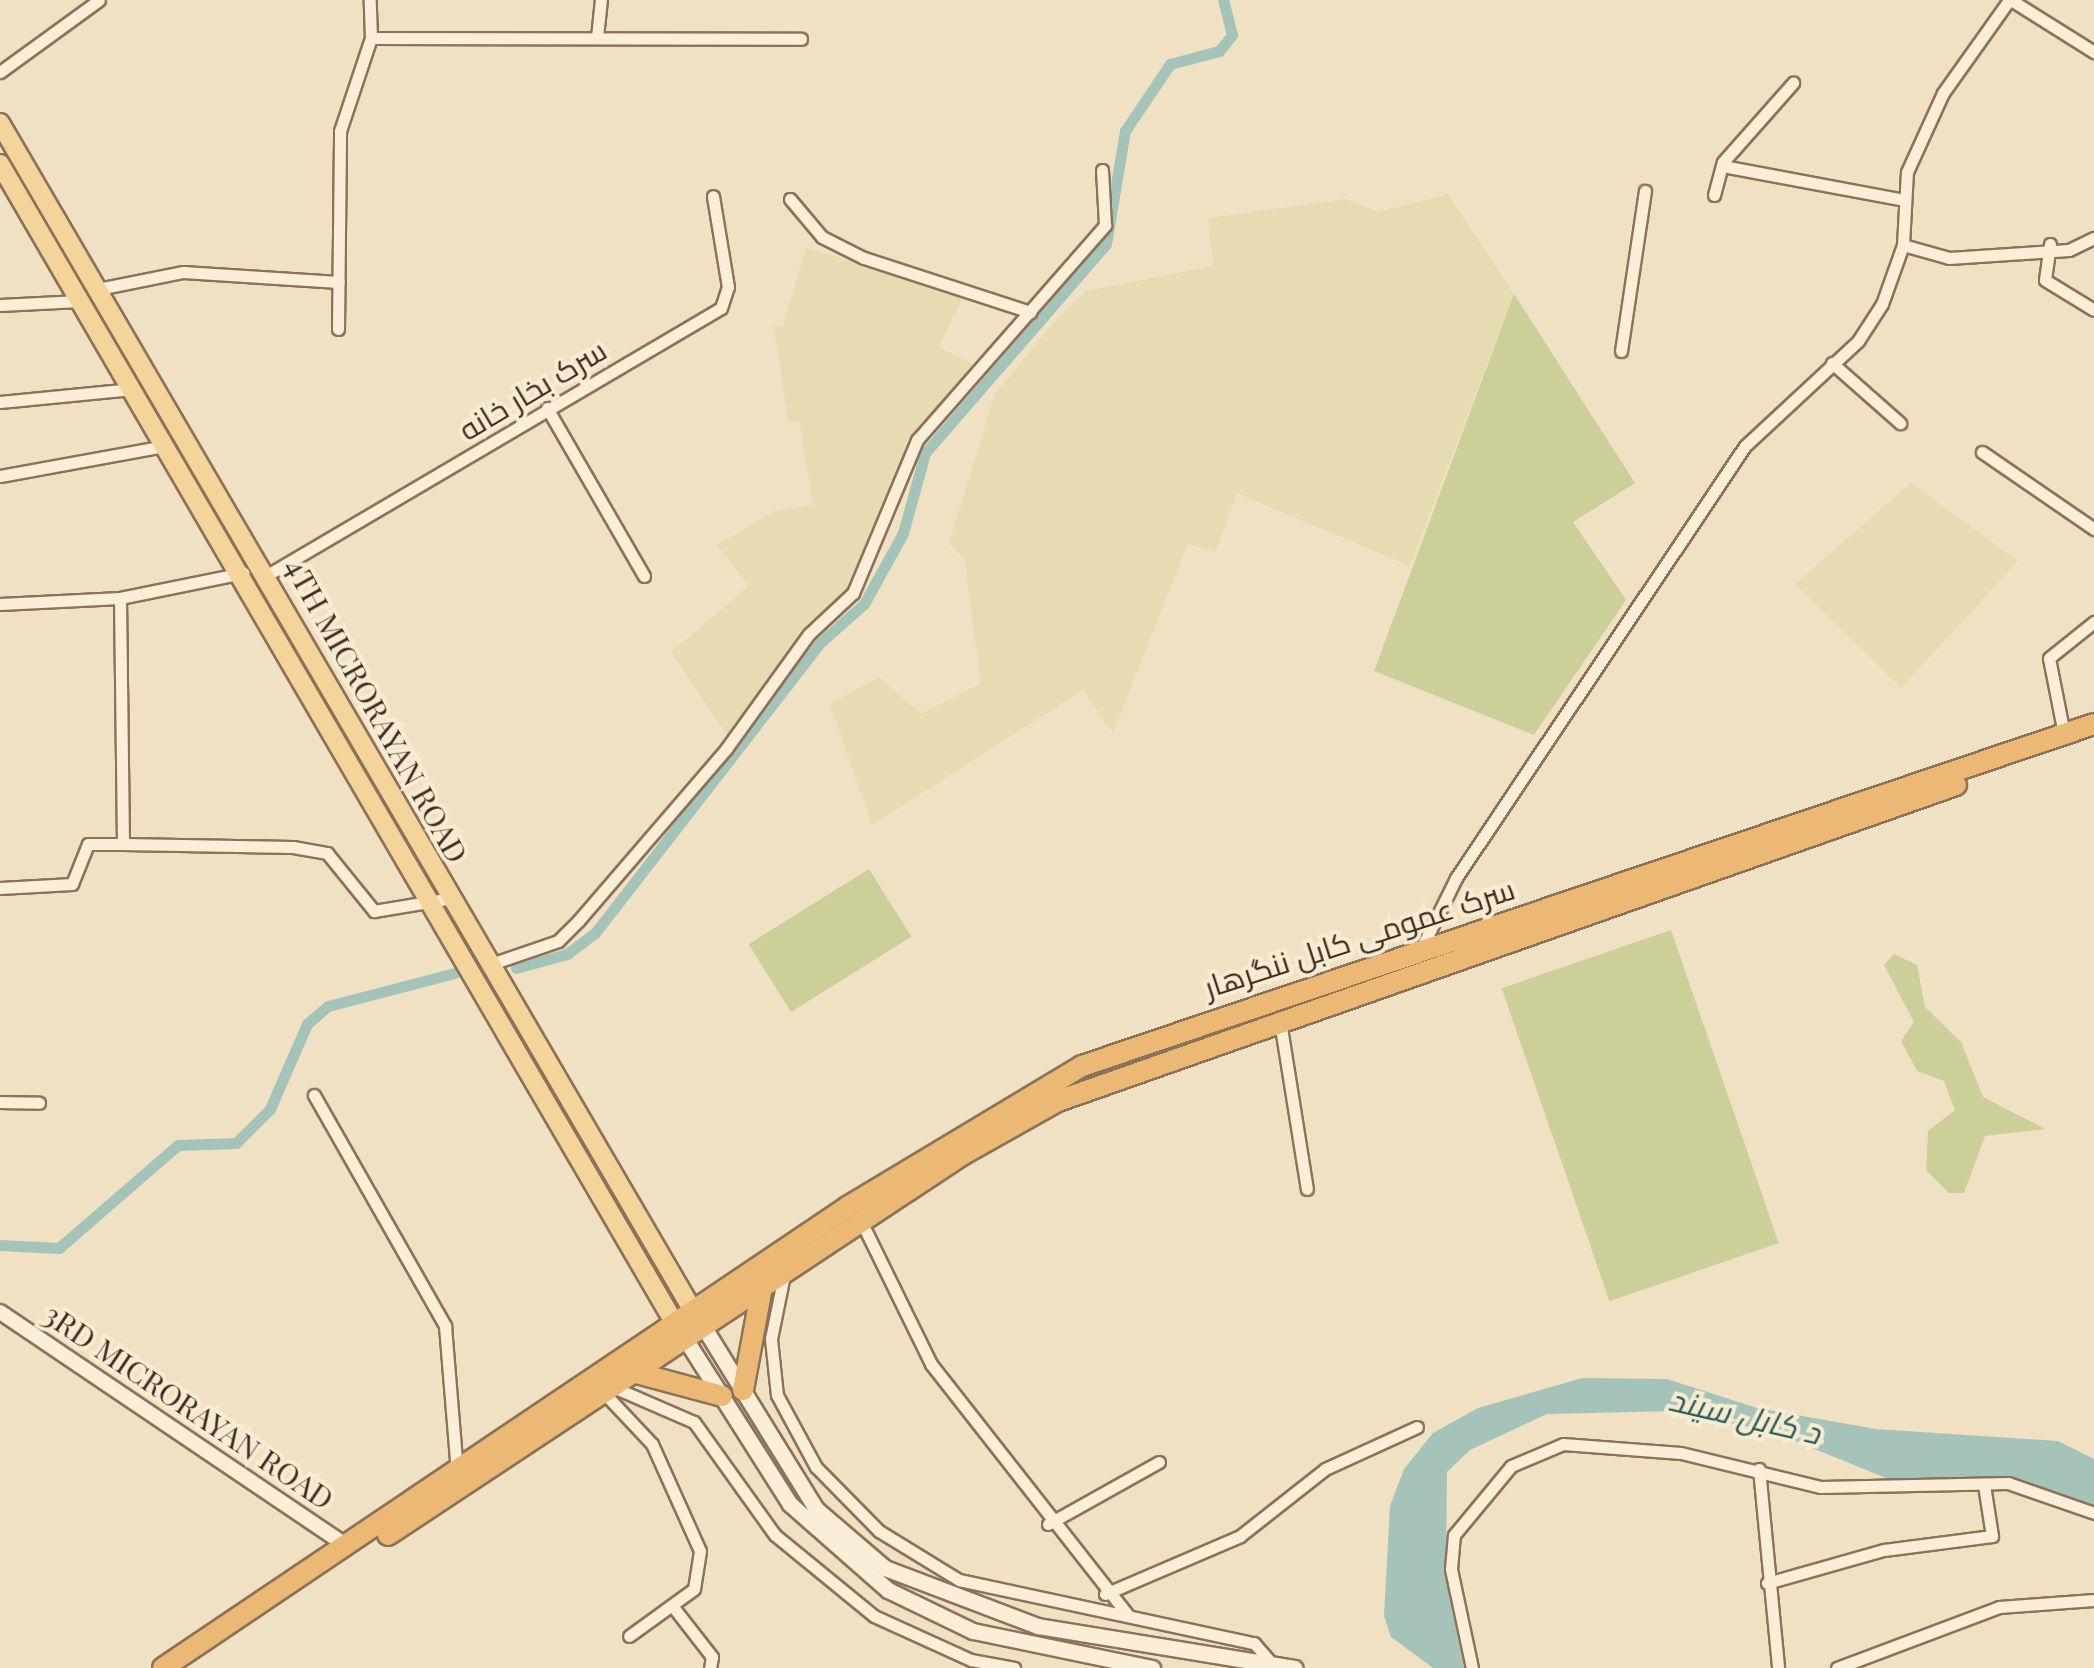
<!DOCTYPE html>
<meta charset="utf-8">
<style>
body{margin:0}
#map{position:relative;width:2094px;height:1668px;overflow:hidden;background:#f0e1c4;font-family:"Playfair Display",Cairo,serif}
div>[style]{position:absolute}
.farmland>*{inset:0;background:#e7dbb1}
.green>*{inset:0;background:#cccf97;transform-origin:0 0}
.water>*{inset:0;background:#a6c3b9}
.canal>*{height:11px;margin:-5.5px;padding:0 5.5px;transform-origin:5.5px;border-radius:5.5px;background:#a6c3b9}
.roads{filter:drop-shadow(2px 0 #8c7259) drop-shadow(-2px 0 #8c7259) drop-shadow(0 2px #8c7259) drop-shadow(0 -2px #8c7259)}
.minor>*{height:11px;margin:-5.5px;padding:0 5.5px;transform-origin:5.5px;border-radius:5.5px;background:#faeed8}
.tertiary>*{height:14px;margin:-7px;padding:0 7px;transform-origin:7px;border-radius:7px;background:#faeed8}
.secondary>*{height:15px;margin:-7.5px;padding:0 7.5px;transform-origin:7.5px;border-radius:7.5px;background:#faeed8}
.primary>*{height:18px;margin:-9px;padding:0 9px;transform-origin:9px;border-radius:9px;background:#f5d49b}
.trunk>*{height:20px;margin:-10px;padding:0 10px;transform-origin:10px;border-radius:10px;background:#ecb876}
span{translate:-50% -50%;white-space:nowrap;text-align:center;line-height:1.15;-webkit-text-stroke:8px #f7ebd4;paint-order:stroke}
.street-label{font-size:30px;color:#3c2b1e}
.water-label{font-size:32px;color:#2d5c56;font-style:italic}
</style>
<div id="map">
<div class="farmland">
<div style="clip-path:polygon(1448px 194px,1514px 294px,1410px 566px,1237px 493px,1215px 553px,1188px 543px,1113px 733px,1083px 690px,872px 825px,830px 704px,879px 677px,921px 714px,981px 683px,964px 559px,949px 543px,995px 394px,1052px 325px,1086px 291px,1213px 266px,1208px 218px,1346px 199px,1378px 212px)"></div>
<div style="clip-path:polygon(806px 248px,965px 293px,939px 347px,980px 368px,913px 434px,892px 502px,848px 589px,802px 629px,728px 737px,671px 652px,749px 586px,717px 545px,775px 511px,813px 505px,799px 421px,788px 422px,774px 327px,783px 326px)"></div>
<div style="clip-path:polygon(1911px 483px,2018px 561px,1901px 688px,1795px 584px)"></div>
</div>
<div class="green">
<div style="clip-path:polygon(1514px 294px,1635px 483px,1573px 522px,1626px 600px,1534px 735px,1374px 671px)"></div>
<div style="left:869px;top:869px;width:80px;height:142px;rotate:58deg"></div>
<div style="left:1671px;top:930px;width:331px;height:179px;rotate:71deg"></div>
<div style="clip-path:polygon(1894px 954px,1917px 965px,1925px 1007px,1961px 1042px,1983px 1097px,2045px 1129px,1985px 1136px,1964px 1193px,1949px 1193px,1926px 1170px,1928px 1131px,1955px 1110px,1944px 1081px,1917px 1071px,1901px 1041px,1914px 1022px,1884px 965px)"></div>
</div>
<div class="water">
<div style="clip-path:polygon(1582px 1378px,1667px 1379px,1757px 1408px,1876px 1429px,2058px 1441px,2094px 1459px,2094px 1507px,2018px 1479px,1898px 1483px,1773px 1432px,1676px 1411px,1547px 1414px,1470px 1450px,1447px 1472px,1446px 1579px,1464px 1668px,1433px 1668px,1391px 1637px,1384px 1616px,1390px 1506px,1404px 1469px,1433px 1433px,1478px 1408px)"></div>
</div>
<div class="canal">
<div style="left:516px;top:968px;width:53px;rotate:-15.4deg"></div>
<div style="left:567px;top:954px;width:35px;rotate:-37deg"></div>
<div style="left:595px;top:933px;width:368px;rotate:-52.2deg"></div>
<div style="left:821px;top:642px;width:57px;rotate:-41.5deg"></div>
<div style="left:864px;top:604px;width:81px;rotate:-61.2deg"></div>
<div style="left:903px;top:533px;width:83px;rotate:-74.6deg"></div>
<div style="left:925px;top:453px;width:276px;rotate:-49.1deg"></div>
<div style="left:1106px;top:244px;width:115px;rotate:-80.5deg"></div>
<div style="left:1125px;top:131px;width:81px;rotate:-56.1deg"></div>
<div style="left:1170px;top:64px;width:51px;rotate:-14.9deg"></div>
<div style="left:1219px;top:51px;width:21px;rotate:-51deg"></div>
<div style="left:1232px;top:35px;width:36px;rotate:-104deg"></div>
<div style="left:0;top:1245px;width:59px;rotate:2.9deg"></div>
<div style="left:59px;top:1248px;width:157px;rotate:-40.9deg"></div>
<div style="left:178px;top:1145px;width:58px;rotate:-2deg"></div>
<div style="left:236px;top:1143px;width:48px;rotate:-45deg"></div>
<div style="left:270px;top:1109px;width:93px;rotate:-66.5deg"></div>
<div style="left:307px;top:1024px;width:28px;rotate:-41deg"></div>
<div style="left:328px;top:1006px;width:131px;rotate:-14.6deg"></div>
</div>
<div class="roads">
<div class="minor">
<div style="left:2011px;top:0;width:98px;rotate:32.1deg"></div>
<div style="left:597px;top:37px;width:37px;rotate:-84deg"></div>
<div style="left:371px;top:38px;width:430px;rotate:0.1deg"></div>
<div style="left:0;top:72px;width:122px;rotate:-36deg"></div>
<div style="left:1728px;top:167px;width:179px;rotate:10.6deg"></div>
<div style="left:1714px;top:195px;width:34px;rotate:-75deg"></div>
<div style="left:1723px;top:162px;width:106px;rotate:-48.5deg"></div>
<div style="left:790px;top:199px;width:50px;rotate:49.9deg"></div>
<div style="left:822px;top:237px;width:47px;rotate:26.6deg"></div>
<div style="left:864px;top:258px;width:175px;rotate:18deg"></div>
<div style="left:2050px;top:244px;width:36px;rotate:98deg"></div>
<div style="left:2045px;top:280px;width:57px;rotate:31.5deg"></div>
<div style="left:1903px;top:245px;width:48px;rotate:15.8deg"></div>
<div style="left:1949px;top:258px;width:120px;rotate:-3.8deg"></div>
<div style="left:2069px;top:250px;width:28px;rotate:-26deg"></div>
<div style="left:98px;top:289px;width:87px;rotate:-11.3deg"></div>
<div style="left:183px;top:272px;width:156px;rotate:3.7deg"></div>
<div style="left:0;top:305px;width:79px;rotate:-2.9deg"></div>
<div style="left:338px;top:329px;width:198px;rotate:-89.4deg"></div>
<div style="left:340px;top:131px;width:98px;rotate:-71.6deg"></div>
<div style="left:371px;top:38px;width:38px;rotate:-92deg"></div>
<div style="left:1621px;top:351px;width:162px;rotate:-81.5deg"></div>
<div style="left:1832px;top:363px;width:91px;rotate:41.4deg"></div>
<div style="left:0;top:402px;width:133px;rotate:-5.6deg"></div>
<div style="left:547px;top:408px;width:194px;rotate:60deg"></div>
<div style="left:1982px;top:452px;width:136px;rotate:34.5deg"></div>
<div style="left:0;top:476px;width:168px;rotate:-10.3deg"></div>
<div style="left:269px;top:574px;width:524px;rotate:-30.48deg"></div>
<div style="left:721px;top:308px;width:22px;rotate:-72deg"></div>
<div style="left:728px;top:287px;width:92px;rotate:-99.4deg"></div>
<div style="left:120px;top:598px;width:246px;rotate:89.3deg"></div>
<div style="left:123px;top:844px;width:170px;rotate:1deg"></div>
<div style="left:293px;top:847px;width:35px;rotate:10deg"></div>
<div style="left:327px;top:853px;width:75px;rotate:51deg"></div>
<div style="left:374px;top:911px;width:79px;rotate:-9.5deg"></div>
<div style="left:0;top:604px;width:120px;rotate:-2.9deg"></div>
<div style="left:120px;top:598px;width:126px;rotate:-11.5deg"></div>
<div style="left:2064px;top:734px;width:77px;rotate:-101.2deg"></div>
<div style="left:2049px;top:658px;width:58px;rotate:-38.7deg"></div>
<div style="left:0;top:888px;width:72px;rotate:-3.2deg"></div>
<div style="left:72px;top:884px;width:43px;rotate:-68.2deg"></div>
<div style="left:88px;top:844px;width:35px"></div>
<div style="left:1419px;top:953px;width:84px;rotate:-63.7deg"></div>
<div style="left:1456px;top:878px;width:520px;rotate:-56.22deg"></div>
<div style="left:1745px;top:446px;width:154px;rotate:-42.9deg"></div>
<div style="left:1858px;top:341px;width:44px;rotate:-57deg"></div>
<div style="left:1882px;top:304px;width:63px;rotate:-70.4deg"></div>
<div style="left:1903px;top:245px;width:73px;rotate:-86.9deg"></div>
<div style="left:1907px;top:172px;width:87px;rotate:-65.5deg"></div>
<div style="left:1943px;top:93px;width:114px;rotate:-54.6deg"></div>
<div style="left:491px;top:964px;width:71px;rotate:-18.9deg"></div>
<div style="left:558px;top:941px;width:30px;rotate:-45deg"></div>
<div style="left:579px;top:920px;width:225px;rotate:-49.3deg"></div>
<div style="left:726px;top:749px;width:142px;rotate:-54.2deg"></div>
<div style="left:809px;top:634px;width:60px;rotate:-43deg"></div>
<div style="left:853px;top:593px;width:166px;rotate:-67.3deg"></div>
<div style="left:917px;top:440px;width:286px;rotate:-48.8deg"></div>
<div style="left:1105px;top:225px;width:55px;rotate:-93.1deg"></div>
<div style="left:1280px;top:1021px;width:170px;rotate:80.9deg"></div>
<div style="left:314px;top:1095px;width:266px;rotate:60.4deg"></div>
<div style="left:445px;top:1326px;width:147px;rotate:85.3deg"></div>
<div style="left:0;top:1102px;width:39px;rotate:1deg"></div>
<div style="left:862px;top:1223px;width:157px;rotate:63.9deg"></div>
<div style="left:931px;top:1364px;width:318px;rotate:51.9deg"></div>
<div style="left:784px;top:1275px;width:65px;rotate:101.5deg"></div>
<div style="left:771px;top:1339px;width:56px;rotate:83.9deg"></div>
<div style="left:777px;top:1395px;width:82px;rotate:61.6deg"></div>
<div style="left:816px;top:1467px;width:90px;rotate:45.5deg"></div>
<div style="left:879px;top:1531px;width:94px;rotate:31.5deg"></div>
<div style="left:959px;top:1580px;width:302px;rotate:12.1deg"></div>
<div style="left:1254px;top:1643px;width:33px;rotate:49deg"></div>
<div style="left:613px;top:1387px;width:88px;rotate:23.4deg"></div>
<div style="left:694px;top:1422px;width:139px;rotate:54.4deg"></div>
<div style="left:775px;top:1535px;width:128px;rotate:39.3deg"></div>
<div style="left:874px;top:1616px;width:107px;rotate:24.4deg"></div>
<div style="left:971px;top:1660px;width:44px;rotate:10.5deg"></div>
<div style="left:604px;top:1393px;width:70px;rotate:46.7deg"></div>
<div style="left:652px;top:1444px;width:117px;rotate:65.8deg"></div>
<div style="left:700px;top:1551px;width:38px;rotate:99deg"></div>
<div style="left:694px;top:1589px;width:80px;rotate:144.1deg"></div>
<div style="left:1759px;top:1469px;width:200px;rotate:84.5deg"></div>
<div style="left:1048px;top:1524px;width:127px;rotate:-29.2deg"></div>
<div style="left:1767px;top:1583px;width:122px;rotate:-15.8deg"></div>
<div style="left:1884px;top:1550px;width:109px;rotate:-7.4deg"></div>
<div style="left:1992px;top:1536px;width:52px;rotate:-98.9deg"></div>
<div style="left:1105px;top:1594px;width:147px;rotate:-23.2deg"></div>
<div style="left:1240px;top:1536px;width:108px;rotate:-38.2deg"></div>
<div style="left:1325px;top:1469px;width:101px;rotate:-24.5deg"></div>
<div style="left:674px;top:1608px;width:62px;rotate:52.2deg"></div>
<div style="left:712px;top:1657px;width:11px;rotate:100deg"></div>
<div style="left:1472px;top:1668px;width:101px;rotate:-102deg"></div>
<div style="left:1451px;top:1569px;width:34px;rotate:-85deg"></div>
<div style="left:1454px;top:1535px;width:89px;rotate:-50.4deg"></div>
<div style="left:1511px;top:1466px;width:56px;rotate:-22.9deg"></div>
<div style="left:1563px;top:1444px;width:118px;rotate:4.4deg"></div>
<div style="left:1681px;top:1453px;width:144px;rotate:13.7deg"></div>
<div style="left:1821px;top:1487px;width:187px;rotate:-1.2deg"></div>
<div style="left:2008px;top:1483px;width:91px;rotate:19.2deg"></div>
<div style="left:1837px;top:1668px;width:173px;rotate:-20.6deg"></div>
<div style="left:1999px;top:1607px;width:95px;rotate:-4.2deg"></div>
</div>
<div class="tertiary">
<div style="left:0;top:1312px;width:417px;rotate:34deg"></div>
</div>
<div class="secondary">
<div style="left:703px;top:1326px;width:215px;rotate:58.3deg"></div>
<div style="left:816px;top:1509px;width:91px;rotate:40.5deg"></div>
<div style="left:885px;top:1568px;width:164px;rotate:20.8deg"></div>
<div style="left:1038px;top:1626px;width:260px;rotate:9.3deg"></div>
<div style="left:684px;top:1337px;width:198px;rotate:57.6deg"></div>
<div style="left:790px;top:1504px;width:130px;rotate:41.3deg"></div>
<div style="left:888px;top:1590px;width:94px;rotate:25.8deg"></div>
<div style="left:973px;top:1631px;width:183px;rotate:11.7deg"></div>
</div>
<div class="primary">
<div style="left:0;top:123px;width:1389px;rotate:59.74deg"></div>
<div style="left:0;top:164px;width:1354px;rotate:59.8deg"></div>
</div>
<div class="trunk">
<div style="left:633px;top:1372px;width:92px;rotate:15.1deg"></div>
<div style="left:743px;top:1390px;width:105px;rotate:-79.5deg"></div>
<div style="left:388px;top:1535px;width:688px;rotate:-33.51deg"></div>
<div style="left:962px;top:1155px;width:110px;rotate:-29.4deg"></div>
<div style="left:1058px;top:1101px;width:952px;rotate:-19.39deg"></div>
<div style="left:163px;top:1668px;width:827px;rotate:-33.96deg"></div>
<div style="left:849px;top:1206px;width:272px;rotate:-31deg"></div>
<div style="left:1082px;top:1066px;width:1068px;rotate:-18.67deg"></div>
</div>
</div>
<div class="street-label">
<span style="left:532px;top:389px;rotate:-31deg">سرک بخار خانه</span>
<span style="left:377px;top:710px;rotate:61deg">4TH MICRORAYAN ROAD</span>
<span style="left:1359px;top:937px;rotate:-18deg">سرک عمومی کابل ننگرهار</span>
<span style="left:189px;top:1406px;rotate:34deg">3RD MICRORAYAN ROAD</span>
</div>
<div class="water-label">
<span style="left:1745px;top:1415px;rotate:13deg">د کابل سيند</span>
</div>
</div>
